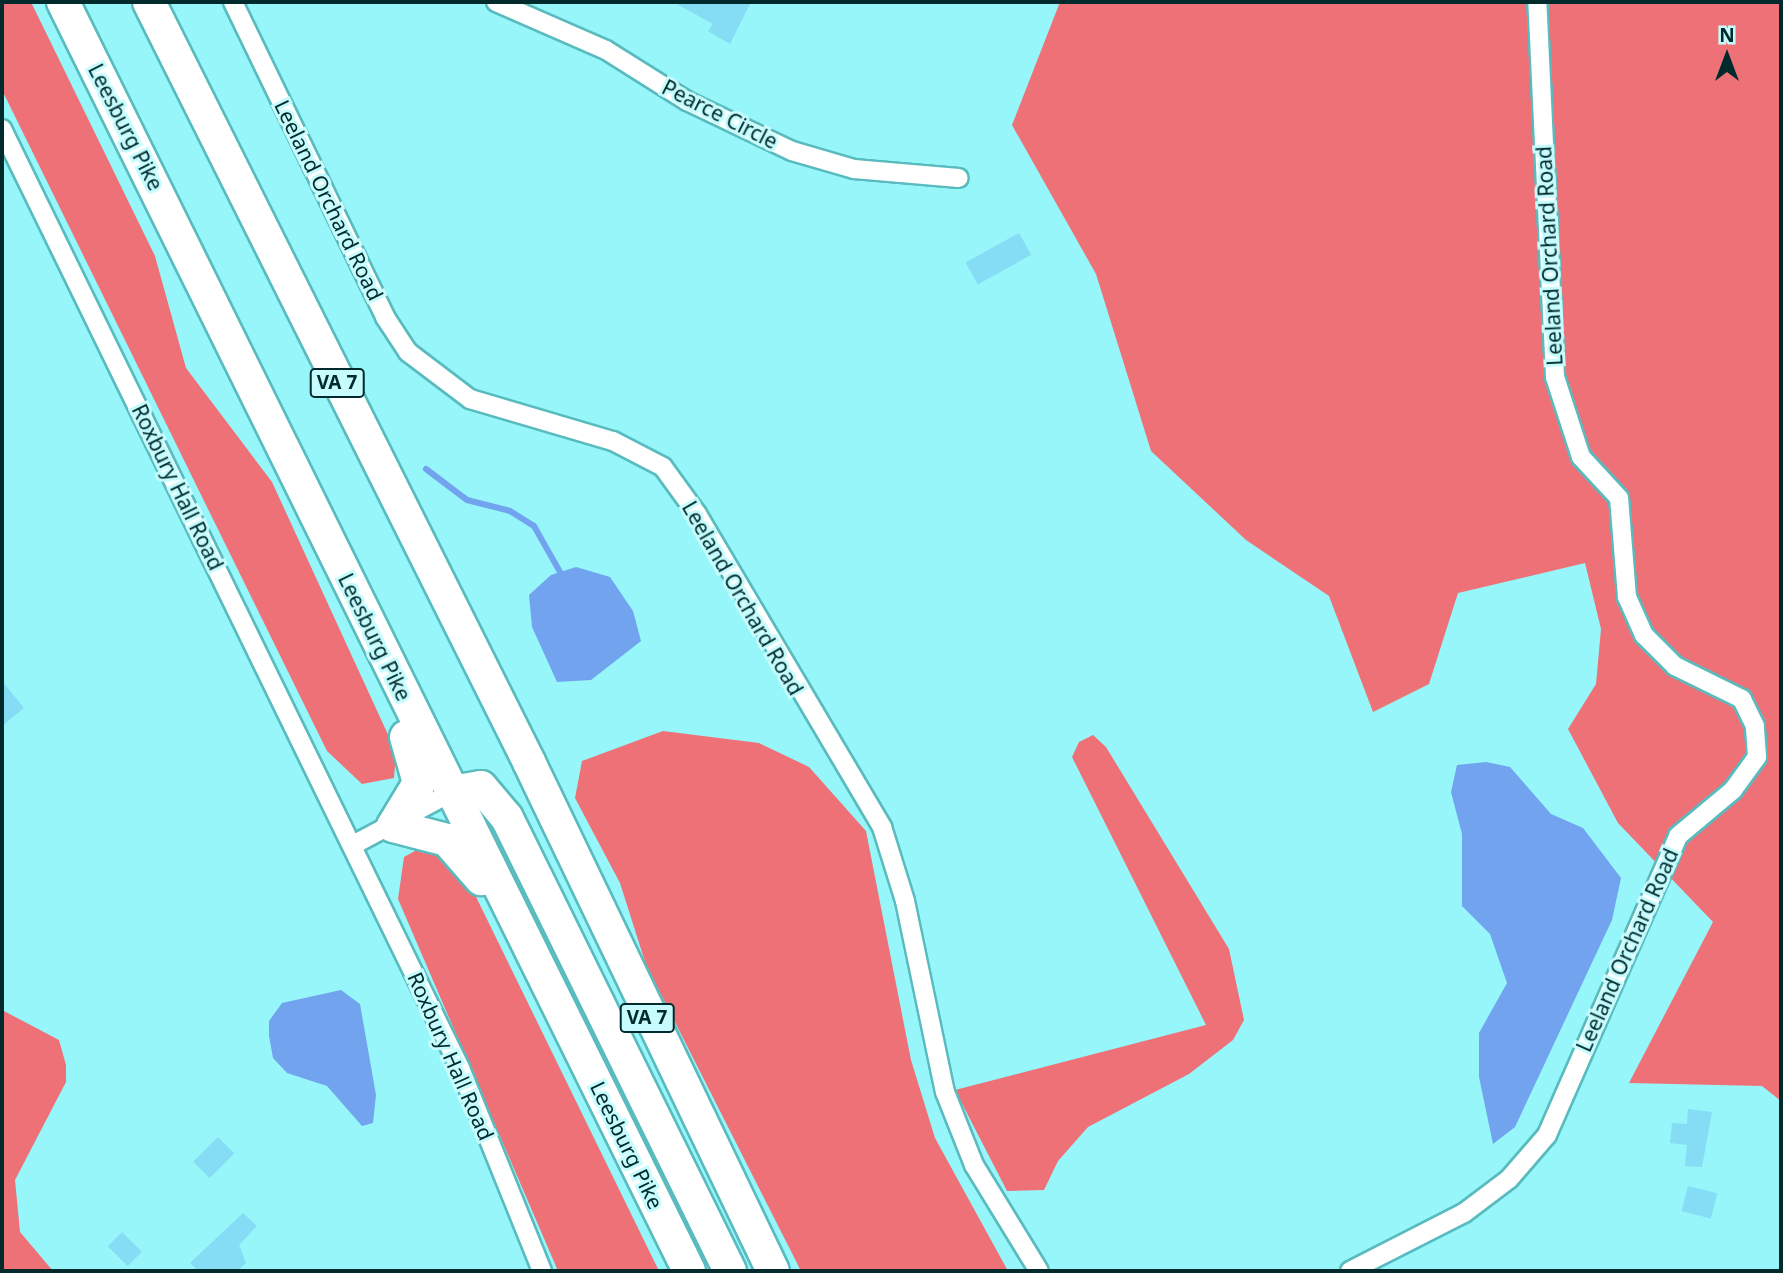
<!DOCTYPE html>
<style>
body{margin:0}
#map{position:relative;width:1783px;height:1273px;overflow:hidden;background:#96f6f9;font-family:"Noto Sans",sans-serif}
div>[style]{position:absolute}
.forest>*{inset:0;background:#ee7178}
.water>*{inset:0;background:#71a3ef}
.stream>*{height:6px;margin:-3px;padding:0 3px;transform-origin:3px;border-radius:3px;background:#71a3ef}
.building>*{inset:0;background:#84dcf5;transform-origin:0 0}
.roads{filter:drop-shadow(2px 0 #59bbbe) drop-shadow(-2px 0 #59bbbe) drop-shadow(0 2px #59bbbe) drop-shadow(0 -2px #59bbbe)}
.street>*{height:18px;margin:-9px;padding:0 9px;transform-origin:9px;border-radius:9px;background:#fff}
.highway>*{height:32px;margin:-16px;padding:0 16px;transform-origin:16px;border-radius:16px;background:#fff}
span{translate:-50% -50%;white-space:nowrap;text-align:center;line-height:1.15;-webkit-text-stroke:6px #c6fcfe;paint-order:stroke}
.shield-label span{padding:2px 5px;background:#c6fcfe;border:2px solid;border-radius:5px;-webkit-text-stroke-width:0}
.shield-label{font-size:19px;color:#002a2b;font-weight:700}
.street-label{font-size:21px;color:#002a2b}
.frame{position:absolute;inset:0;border:4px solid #002a2b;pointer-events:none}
.north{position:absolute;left:1692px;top:21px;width:70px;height:70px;-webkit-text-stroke:5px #c6fcfe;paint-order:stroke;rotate:0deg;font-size:19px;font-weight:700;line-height:28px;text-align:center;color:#002a2b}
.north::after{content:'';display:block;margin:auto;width:24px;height:32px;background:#002a2b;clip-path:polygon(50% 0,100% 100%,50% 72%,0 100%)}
</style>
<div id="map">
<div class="forest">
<div style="clip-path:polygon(2px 2px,31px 2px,155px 256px,186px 368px,272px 482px,396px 752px,394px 778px,362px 784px,327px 751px,2px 90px)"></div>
<div style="clip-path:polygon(1060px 2px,1781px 2px,1781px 1101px,1762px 1086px,1629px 1083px,1713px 922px,1618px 823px,1568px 729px,1596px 684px,1601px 629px,1585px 563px,1458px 593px,1429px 684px,1373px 712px,1329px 596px,1246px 540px,1151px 451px,1096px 274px,1012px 125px)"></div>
<div style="clip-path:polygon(663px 731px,759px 743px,809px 767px,866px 831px,911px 1060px,935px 1138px,1008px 1271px,801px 1271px,646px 965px,620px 883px,575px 798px,582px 761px)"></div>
<div style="clip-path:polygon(1093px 735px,1106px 747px,1229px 949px,1244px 1020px,1233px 1040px,1189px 1074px,1088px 1127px,1058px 1161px,1044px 1190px,1007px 1191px,955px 1090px,1206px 1025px,1072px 757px,1079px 742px)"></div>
<div style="clip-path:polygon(424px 846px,458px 860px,659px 1271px,558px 1271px,398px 899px,404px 857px)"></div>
<div style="clip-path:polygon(2px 1010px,59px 1040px,66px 1065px,66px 1082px,15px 1180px,20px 1232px,53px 1271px,2px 1271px)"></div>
</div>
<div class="water">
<div style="clip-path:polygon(576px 567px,610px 577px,633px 611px,641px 641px,591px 680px,557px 682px,532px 627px,529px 595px,551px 575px)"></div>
<div style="clip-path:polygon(1486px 762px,1510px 767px,1551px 814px,1583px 828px,1621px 878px,1612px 920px,1515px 1127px,1493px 1144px,1479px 1077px,1479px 1033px,1507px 983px,1490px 934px,1462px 906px,1462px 834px,1451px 792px,1457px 765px)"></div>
<div style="clip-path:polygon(341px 990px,360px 1004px,376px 1095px,373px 1123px,362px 1126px,327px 1086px,287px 1073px,273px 1058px,269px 1036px,269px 1021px,282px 1003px)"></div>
</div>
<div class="stream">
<div style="left:426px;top:469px;width:51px;rotate:37.1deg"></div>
<div style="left:467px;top:500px;width:44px;rotate:14.3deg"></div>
<div style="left:510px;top:511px;width:28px;rotate:32deg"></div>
<div style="left:534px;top:526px;width:53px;rotate:60.5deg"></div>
</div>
<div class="building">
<div style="clip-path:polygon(673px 2px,751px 2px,730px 44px,708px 31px,713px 24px)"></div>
<div style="left:1019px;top:233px;width:25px;height:61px;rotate:61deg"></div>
<div style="clip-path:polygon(2px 681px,24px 708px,2px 726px)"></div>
<div style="clip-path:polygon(1688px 1109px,1712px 1112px,1702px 1167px,1685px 1166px,1687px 1145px,1670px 1143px,1672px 1123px,1687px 1124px)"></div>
<div style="left:218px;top:1137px;width:23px;height:35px;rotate:45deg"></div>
<div style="left:1688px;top:1186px;width:30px;height:26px;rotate:14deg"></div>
<div style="clip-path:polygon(243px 1213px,257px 1226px,239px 1245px,246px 1263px,237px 1271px,198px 1271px,190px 1263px)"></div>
<div style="left:122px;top:1232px;width:28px;height:20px;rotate:45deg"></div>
</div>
<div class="roads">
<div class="street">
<div style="left:233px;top:2px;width:350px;rotate:64.2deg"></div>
<div style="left:385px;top:317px;width:42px;rotate:56.7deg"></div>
<div style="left:408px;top:352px;width:78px;rotate:37.2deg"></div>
<div style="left:470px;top:399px;width:149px;rotate:16.4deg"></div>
<div style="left:613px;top:441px;width:56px;rotate:27.5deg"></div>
<div style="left:663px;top:467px;width:58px;rotate:54.1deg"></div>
<div style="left:697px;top:514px;width:364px;rotate:59.4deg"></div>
<div style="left:882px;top:827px;width:77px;rotate:72.7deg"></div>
<div style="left:905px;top:901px;width:195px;rotate:78.2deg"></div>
<div style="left:945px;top:1092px;width:79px;rotate:68.3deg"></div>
<div style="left:974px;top:1165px;width:124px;rotate:58.5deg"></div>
<div style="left:496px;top:2px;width:120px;rotate:23.6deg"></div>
<div style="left:606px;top:50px;width:96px;rotate:32.2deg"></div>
<div style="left:687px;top:101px;width:116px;rotate:25.5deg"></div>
<div style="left:792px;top:151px;width:65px;rotate:16.2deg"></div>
<div style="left:854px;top:169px;width:105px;rotate:4.9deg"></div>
<div style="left:2px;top:129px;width:1045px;rotate:64deg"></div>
<div style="left:460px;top:1068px;width:219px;rotate:68deg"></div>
<div style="left:353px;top:845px;width:112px;rotate:-28.2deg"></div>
<div style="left:1350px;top:1271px;width:128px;rotate:-27deg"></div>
<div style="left:1464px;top:1213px;width:56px;rotate:-37.1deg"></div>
<div style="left:1509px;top:1179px;width:58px;rotate:-49.2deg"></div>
<div style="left:1547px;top:1135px;width:326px;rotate:-66.3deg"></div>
<div style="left:1678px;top:836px;width:72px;rotate:-39.9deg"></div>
<div style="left:1733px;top:790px;width:41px;rotate:-54deg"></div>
<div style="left:1757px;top:757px;width:31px;rotate:-94deg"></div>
<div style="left:1755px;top:726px;width:30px;rotate:-116deg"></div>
<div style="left:1742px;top:699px;width:75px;rotate:-153.8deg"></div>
<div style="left:1675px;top:666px;width:44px;rotate:-135deg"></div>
<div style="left:1644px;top:635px;width:42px;rotate:-114.1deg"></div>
<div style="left:1627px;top:597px;width:99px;rotate:-94.6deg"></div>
<div style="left:1619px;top:498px;width:56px;rotate:-132.8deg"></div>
<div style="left:1581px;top:457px;width:84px;rotate:-108deg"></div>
<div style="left:1555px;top:377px;width:375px;rotate:-92.7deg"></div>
</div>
<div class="highway">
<div style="left:63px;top:2px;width:1415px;rotate:63.74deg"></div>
<div style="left:149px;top:2px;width:850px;rotate:63.43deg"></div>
<div style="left:529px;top:762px;width:564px;rotate:64.39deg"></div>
<div style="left:406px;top:737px;width:48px;rotate:74.2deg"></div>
<div style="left:419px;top:783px;width:50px;rotate:121.2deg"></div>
<div style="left:393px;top:826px;width:56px;rotate:14.5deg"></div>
<div style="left:447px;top:840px;width:52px;rotate:48.9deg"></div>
<div style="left:452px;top:792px;width:29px;rotate:-10deg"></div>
<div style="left:481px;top:787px;width:40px;rotate:50deg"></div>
<div style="left:507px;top:818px;width:505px;rotate:63.79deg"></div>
</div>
</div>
<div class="shield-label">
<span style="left:337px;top:383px">VA 7</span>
<span style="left:647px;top:1018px">VA 7</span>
</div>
<div class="street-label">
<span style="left:720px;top:114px;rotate:27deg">Pearce Circle</span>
<span style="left:126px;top:127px;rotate:63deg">Leesburg Pike</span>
<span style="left:329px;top:200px;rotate:64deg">Leeland Orchard Road</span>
<span style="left:1549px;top:256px;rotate:-93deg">Leeland Orchard Road</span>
<span style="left:178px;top:487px;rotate:64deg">Roxbury Hall Road</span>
<span style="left:743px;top:598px;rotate:60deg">Leeland Orchard Road</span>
<span style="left:375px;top:637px;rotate:64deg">Leesburg Pike</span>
<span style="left:1627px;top:950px;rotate:-66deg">Leeland Orchard Road</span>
<span style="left:451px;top:1056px;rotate:66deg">Roxbury Hall Road</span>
<span style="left:627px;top:1145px;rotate:64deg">Leesburg Pike</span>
</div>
<div class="frame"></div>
<div class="north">N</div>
</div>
